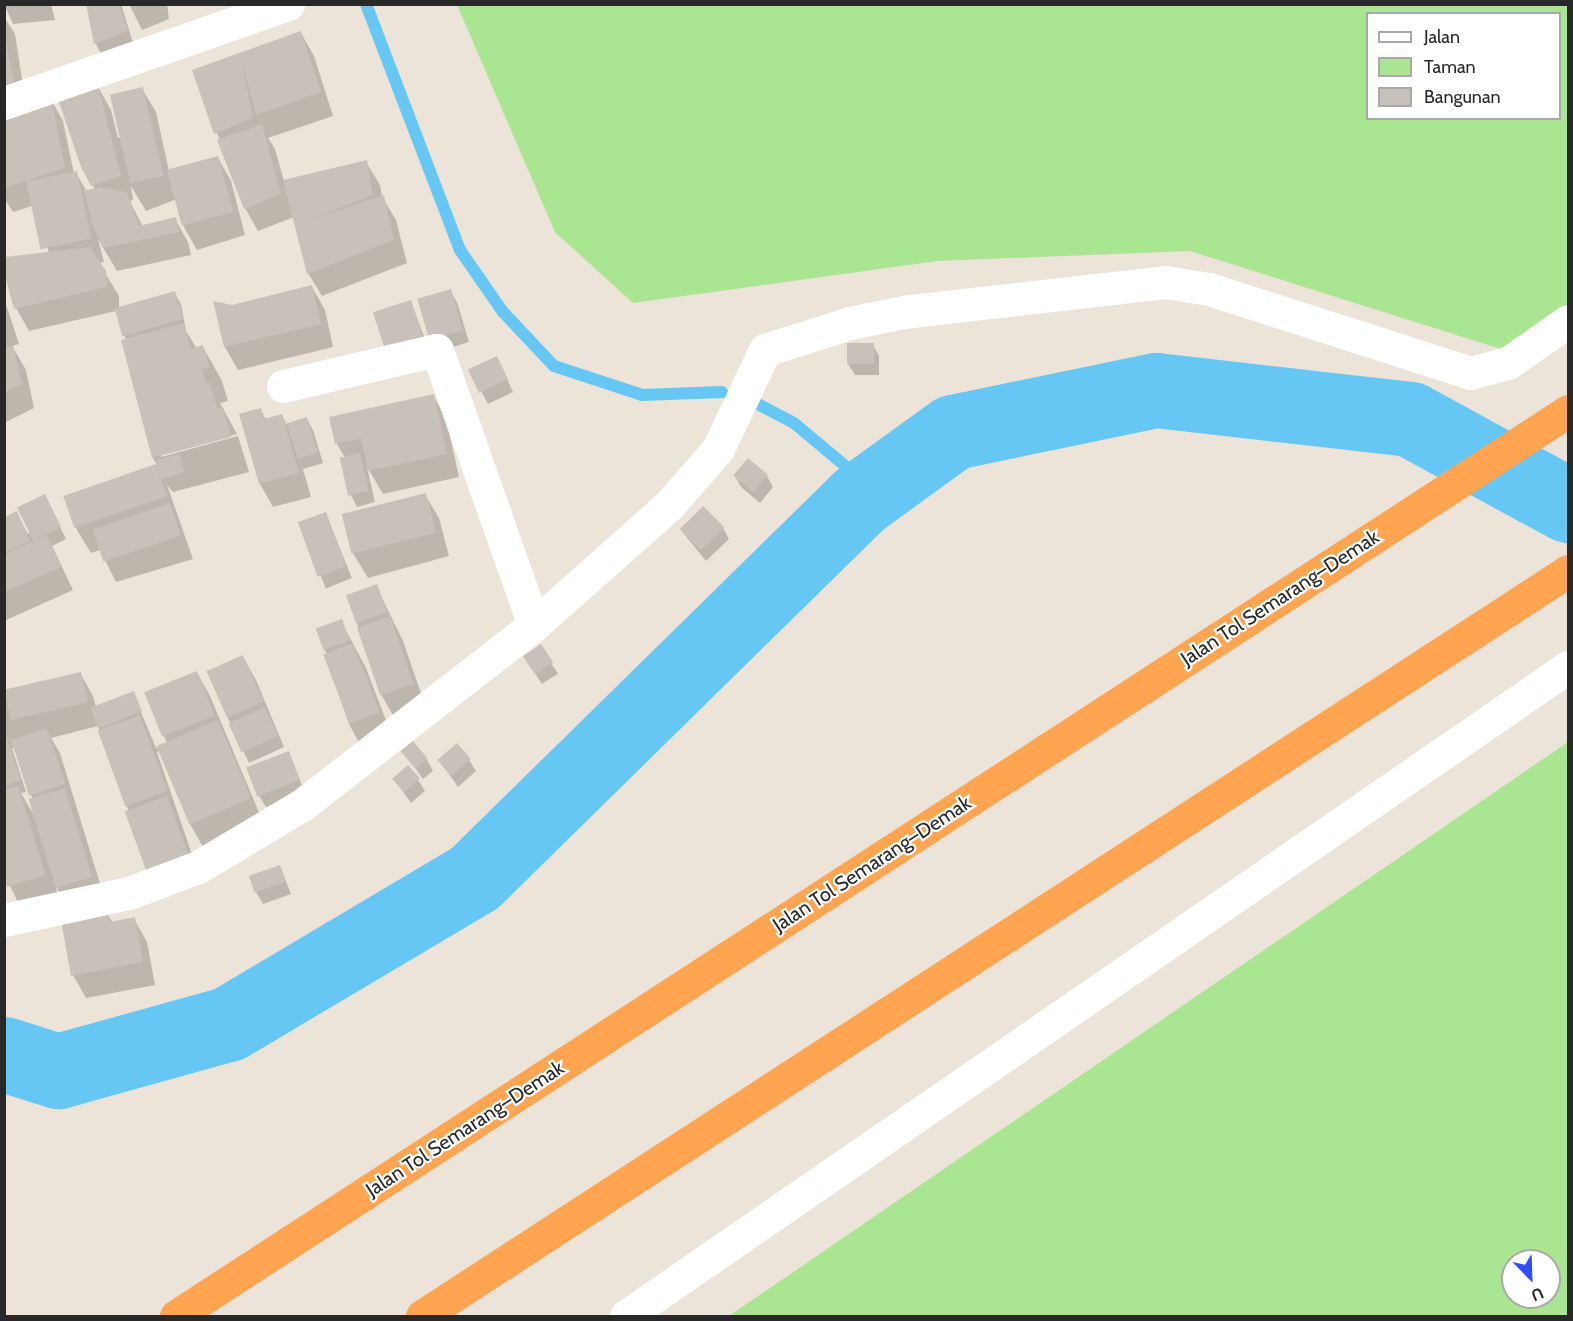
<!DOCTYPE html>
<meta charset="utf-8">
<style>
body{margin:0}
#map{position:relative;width:1573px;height:1321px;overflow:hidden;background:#ece4d9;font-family:Cabin,sans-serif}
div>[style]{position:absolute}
.green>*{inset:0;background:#aae592}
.shadow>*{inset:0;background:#0003;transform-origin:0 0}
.stream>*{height:12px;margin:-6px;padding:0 6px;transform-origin:6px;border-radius:6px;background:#66c7f4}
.river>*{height:75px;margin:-37.5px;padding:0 37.5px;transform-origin:37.5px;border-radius:37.5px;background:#66c7f4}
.building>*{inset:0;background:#c7c1b9;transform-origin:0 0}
.minor>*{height:33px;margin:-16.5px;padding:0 16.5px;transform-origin:16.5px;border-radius:16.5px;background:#fff}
.highway>*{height:33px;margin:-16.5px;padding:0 16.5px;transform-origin:16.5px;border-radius:16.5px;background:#ffa450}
span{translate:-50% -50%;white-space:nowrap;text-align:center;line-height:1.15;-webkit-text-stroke:4.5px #fff;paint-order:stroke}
.street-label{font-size:20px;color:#282828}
.frame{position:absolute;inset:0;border:6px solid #282828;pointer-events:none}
.legend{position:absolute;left:1366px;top:12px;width:195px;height:108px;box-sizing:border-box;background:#fff;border:2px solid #a9a9a9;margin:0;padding:8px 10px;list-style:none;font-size:18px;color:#282828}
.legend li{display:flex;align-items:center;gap:12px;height:30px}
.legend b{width:30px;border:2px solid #a9a9a9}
.north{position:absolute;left:1501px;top:1249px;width:60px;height:60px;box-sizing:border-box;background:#fff;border:2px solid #a9a9a9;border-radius:50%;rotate:157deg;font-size:16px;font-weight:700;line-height:24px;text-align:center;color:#282828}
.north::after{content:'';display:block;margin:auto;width:21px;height:27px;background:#324fff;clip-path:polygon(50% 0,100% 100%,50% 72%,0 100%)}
</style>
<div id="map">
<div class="green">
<div style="clip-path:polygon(evenodd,457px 5px,1568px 5px,1568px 304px,1504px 350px,1190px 251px,937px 261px,633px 303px,555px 232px,457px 5px,1368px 14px,1560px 14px,1560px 118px,1368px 118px,1368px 14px)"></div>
<div style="clip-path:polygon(evenodd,1568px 742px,1568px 1316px,729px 1316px,1568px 742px,1513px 1261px,1549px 1261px,1549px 1297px,1513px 1297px,1513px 1261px)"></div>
</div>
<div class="shadow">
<div style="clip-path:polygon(4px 4px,51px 4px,55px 20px,13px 24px)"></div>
<div style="clip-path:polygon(87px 4px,121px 4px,133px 43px,102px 55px,96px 44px)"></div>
<div style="clip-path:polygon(129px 4px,167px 4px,169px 19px,142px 30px)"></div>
<div style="clip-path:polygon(4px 17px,15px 34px,26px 105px,50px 98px,63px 121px,74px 174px,76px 173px,87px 192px,95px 189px,82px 167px,98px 87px,111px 110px,118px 138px,121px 137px,142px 89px,156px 112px,169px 171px,218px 158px,231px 181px,245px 235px,197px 250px,184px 227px,177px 199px,146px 211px,131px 186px,133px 200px,130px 201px,143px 227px,175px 219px,188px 242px,191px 255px,117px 271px,98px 239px,104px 262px,99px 263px,119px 296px,119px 308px,174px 292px,181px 304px,186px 331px,197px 349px,203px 347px,222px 381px,228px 401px,220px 403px,237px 434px,161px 454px,161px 457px,238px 436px,249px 472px,173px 492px,167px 485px,193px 559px,116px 582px,100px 550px,91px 553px,77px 530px,66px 499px,157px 465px,153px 458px,126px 340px,116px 311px,29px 331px,16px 308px,4px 271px,4px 258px,49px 253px,35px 205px,13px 212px,4px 198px)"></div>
<div style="clip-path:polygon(301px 33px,314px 56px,333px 116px,268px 138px,275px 149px,284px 181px,366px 162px,380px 185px,382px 197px,396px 220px,407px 263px,322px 296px,308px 273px,294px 217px,258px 231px,245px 208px,194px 71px)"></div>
<div style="clip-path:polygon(312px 287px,325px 310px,333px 347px,238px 370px,225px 347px,215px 303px,232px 307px)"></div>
<div style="clip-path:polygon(450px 291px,457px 302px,469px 342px,437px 352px)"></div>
<div style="clip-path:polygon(4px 298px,19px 344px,12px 346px,26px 370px,34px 408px,4px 423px)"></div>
<div style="clip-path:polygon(411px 302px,430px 352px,394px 364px)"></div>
<div style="clip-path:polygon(873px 345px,879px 356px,879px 375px,855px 375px,848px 364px)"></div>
<div style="clip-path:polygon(503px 370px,513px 392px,488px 404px,470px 371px)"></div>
<div style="clip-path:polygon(433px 395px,446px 419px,459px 477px,383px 494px,367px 467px,375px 502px,357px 507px,351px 495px,345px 458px,337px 444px,331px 418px)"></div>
<div style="clip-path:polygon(261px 410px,266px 420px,282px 416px,287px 425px,307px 419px,313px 430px,323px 463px,303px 469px,311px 497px,273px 507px,260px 484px,241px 415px)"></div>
<div style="clip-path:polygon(735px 476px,767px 476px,773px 487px,760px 503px,741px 487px)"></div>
<div style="clip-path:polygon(425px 495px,439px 518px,449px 556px,368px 578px,354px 555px,344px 516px)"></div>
<div style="clip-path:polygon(45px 496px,66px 539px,52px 546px,73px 590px,4px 621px,4px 518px,16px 513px,28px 534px,30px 532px)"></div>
<div style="clip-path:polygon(703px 508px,723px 528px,729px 539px,706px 561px,680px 529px)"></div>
<div style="left:326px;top:514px;width:69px;height:28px;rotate:68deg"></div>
<div style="clip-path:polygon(376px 586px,403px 641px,426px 708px,395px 719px,382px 696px,348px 596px)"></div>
<div style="clip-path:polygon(341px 621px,366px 668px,392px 736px,362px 748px,349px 724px,325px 655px,327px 654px,324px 649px)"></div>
<div style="left:540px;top:646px;width:33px;height:19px;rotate:57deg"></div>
<div style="clip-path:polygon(243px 657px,256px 680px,284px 747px,249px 763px,228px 718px)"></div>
<div style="clip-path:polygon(evenodd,80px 673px,93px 696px,96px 707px,133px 693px,156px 748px,167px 743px,146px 693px,197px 673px,210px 696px,263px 822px,203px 847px,190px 824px,159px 751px,157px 752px,201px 881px,129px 812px,98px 726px,51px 738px,60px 753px,105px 900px,70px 911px,56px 886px,58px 899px,22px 910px,4px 874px,4px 692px,80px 673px,15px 747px,33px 800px,34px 815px,21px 793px,26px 792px,12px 748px,15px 747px)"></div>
<div style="clip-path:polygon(403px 751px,427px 760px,433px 771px,423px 779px)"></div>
<div style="clip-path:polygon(288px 753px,305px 792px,266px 807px,259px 796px)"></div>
<div style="clip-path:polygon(439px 760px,469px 760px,476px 771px,458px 787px)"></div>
<div style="clip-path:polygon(394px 779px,418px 780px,425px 791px,411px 803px)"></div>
<div style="clip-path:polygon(280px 866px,291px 894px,263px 904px,256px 892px)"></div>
<div style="clip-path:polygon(107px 913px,113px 923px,134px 919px,147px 942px,155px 985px,86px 998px,73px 975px)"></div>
</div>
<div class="stream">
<div style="left:366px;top:4px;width:263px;rotate:69.1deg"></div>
<div style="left:460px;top:250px;width:75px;rotate:55.3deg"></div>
<div style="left:503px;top:312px;width:74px;rotate:46.6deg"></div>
<div style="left:554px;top:366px;width:93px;rotate:18.2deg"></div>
<div style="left:642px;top:395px;width:80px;rotate:-2.1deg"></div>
<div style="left:752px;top:401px;width:47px;rotate:27.6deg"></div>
<div style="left:794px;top:423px;width:103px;rotate:39.9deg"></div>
</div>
<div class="river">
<div style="left:4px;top:1054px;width:57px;rotate:17.5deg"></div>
<div style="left:58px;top:1071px;width:176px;rotate:-15.5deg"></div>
<div style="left:228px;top:1024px;width:286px;rotate:-30.7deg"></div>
<div style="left:474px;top:878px;width:540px;rotate:-44.47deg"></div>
<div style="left:859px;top:500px;width:116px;rotate:-35.9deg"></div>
<div style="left:953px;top:432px;width:207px;rotate:-11.7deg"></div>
<div style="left:1156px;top:390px;width:256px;rotate:6.5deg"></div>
<div style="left:1410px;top:419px;width:180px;rotate:28.6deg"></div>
</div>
<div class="building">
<div style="clip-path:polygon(86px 4px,119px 4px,128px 31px,94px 44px)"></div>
<div style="clip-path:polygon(301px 31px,321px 92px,256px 115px,242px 62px,253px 118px,214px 134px,192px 70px)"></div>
<div style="clip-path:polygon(4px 32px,15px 87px,4px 90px)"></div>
<div style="clip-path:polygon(98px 86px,121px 176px,91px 186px,81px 167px,57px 96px)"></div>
<div style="left:143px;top:87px;width:91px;height:34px;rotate:77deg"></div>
<div style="clip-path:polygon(51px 96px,65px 168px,4px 188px,4px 108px)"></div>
<div style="clip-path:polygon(262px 124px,281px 194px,244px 209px,217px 140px)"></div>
<div style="left:218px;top:156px;width:58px;height:53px;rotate:75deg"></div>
<div style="clip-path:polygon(367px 160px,373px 195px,310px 219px,384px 195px,394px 240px,307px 274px,283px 180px)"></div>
<div style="left:77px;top:171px;width:69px;height:52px;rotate:78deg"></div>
<div style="clip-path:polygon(99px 187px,127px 192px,139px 226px,176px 217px,179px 232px,103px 248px,93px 226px,84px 191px)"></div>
<div style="clip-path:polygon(90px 247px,106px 271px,107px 287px,14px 309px,5px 276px,5px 257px)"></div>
<div style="clip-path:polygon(312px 285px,321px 324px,224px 347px,213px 301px,232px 305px)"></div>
<div style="left:451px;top:289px;width:43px;height:35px;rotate:74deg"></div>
<div style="left:175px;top:291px;width:29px;height:63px;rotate:74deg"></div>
<div style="left:411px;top:300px;width:42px;height:40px;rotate:72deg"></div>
<div style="clip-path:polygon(184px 323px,191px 349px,203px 345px,210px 367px,202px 369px,206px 384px,210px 383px,217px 408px,223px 407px,231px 437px,152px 458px,121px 340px)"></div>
<div style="left:847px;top:343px;width:27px;height:21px"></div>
<div style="clip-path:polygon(13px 345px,22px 384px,4px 393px,4px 348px)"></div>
<div style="left:497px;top:356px;width:26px;height:32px;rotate:65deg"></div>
<div style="clip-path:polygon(434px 394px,447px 454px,368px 471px,361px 439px,335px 444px,329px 417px)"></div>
<div style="clip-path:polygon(261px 408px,264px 419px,282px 414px,299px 473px,259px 484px,239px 414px)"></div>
<div style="left:307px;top:417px;width:37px;height:21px;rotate:73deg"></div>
<div style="left:360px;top:453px;width:39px;height:21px;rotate:77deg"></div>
<div style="left:179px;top:454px;width:19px;height:24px;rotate:74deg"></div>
<div style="left:748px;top:458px;width:26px;height:23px;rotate:40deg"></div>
<div style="left:156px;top:464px;width:34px;height:98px;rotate:71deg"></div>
<div style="left:426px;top:493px;width:41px;height:87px;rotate:76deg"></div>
<div style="left:45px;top:494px;width:37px;height:31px;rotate:64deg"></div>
<div style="left:170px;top:503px;width:34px;height:82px;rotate:71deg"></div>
<div style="left:703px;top:506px;width:30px;height:33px;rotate:45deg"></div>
<div style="clip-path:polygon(17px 511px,30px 541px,4px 553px,4px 517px)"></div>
<div style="left:326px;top:512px;width:58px;height:30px;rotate:70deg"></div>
<div style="clip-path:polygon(47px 535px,61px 567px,4px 592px,4px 554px)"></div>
<div style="left:377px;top:584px;width:30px;height:33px;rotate:70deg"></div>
<div style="left:390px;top:616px;width:72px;height:35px;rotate:71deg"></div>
<div style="left:342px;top:619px;width:23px;height:28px;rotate:70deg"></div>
<div style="left:353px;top:643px;width:74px;height:32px;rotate:69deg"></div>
<div style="left:541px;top:644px;width:22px;height:22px;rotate:56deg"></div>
<div style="left:243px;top:655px;width:51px;height:40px;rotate:66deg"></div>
<div style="left:197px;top:671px;width:48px;height:57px;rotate:68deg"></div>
<div style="left:81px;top:672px;width:31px;height:79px;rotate:77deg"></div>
<div style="left:134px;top:691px;width:22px;height:47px;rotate:69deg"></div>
<div style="left:265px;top:707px;width:32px;height:40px;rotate:66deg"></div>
<div style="left:140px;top:715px;width:81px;height:45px;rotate:70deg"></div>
<div style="left:218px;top:720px;width:85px;height:67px;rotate:67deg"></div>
<div style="left:47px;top:728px;width:59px;height:38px;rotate:72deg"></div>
<div style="clip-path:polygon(4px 730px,21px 780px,4px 786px)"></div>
<div style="left:413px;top:741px;width:23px;height:16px;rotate:50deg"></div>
<div style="left:457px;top:743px;width:21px;height:26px;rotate:49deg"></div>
<div style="left:289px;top:751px;width:31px;height:46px;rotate:69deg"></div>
<div style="left:408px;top:765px;width:18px;height:21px;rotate:49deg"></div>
<div style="clip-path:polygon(18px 786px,46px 875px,7px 887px,4px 879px,4px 790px)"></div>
<div style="left:65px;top:788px;width:93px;height:38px;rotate:73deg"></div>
<div style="left:167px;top:796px;width:66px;height:45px;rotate:70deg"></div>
<div style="left:280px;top:865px;width:18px;height:33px;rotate:71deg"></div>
<div style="clip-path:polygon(108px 911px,110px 922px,135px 917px,143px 962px,71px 976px,61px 920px)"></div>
</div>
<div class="minor">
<div style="left:4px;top:103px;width:301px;rotate:-19.2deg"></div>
<div style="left:283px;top:386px;width:158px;rotate:-13.2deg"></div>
<div style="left:437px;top:350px;width:292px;rotate:70.6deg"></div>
<div style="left:4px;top:920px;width:128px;rotate:-12.2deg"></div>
<div style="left:129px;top:893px;width:74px;rotate:-20.6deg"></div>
<div style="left:198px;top:867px;width:121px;rotate:-30.8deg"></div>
<div style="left:302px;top:805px;width:294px;rotate:-37.8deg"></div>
<div style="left:534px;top:625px;width:181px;rotate:-41.6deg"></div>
<div style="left:669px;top:505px;width:74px;rotate:-48.8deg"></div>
<div style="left:718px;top:449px;width:110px;rotate:-64.6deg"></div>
<div style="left:765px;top:350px;width:89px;rotate:-17.6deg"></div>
<div style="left:850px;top:323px;width:54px;rotate:-11.7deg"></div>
<div style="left:903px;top:312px;width:264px;rotate:-6.5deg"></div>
<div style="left:1165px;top:282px;width:45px;rotate:9deg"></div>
<div style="left:1209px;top:289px;width:274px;rotate:17.8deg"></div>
<div style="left:1470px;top:373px;width:39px;rotate:-15deg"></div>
<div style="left:1508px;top:363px;width:73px;rotate:-35deg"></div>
<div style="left:626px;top:1316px;width:1144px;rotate:-34.57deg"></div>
</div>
<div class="highway">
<div style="left:176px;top:1316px;width:1660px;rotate:-33.03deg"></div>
<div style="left:422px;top:1316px;width:1367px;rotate:-33.03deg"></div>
</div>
<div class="street-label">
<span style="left:1280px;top:598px;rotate:-33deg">Jalan Tol Semarang–Demak</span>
<span style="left:872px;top:864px;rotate:-33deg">Jalan Tol Semarang–Demak</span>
<span style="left:465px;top:1129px;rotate:-33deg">Jalan Tol Semarang–Demak</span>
</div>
<div class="frame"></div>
<ul class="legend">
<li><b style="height:8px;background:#fff"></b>Jalan</li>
<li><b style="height:16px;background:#aae592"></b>Taman</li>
<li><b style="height:16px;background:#c7c1b9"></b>Bangunan</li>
</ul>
<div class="north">U</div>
</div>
